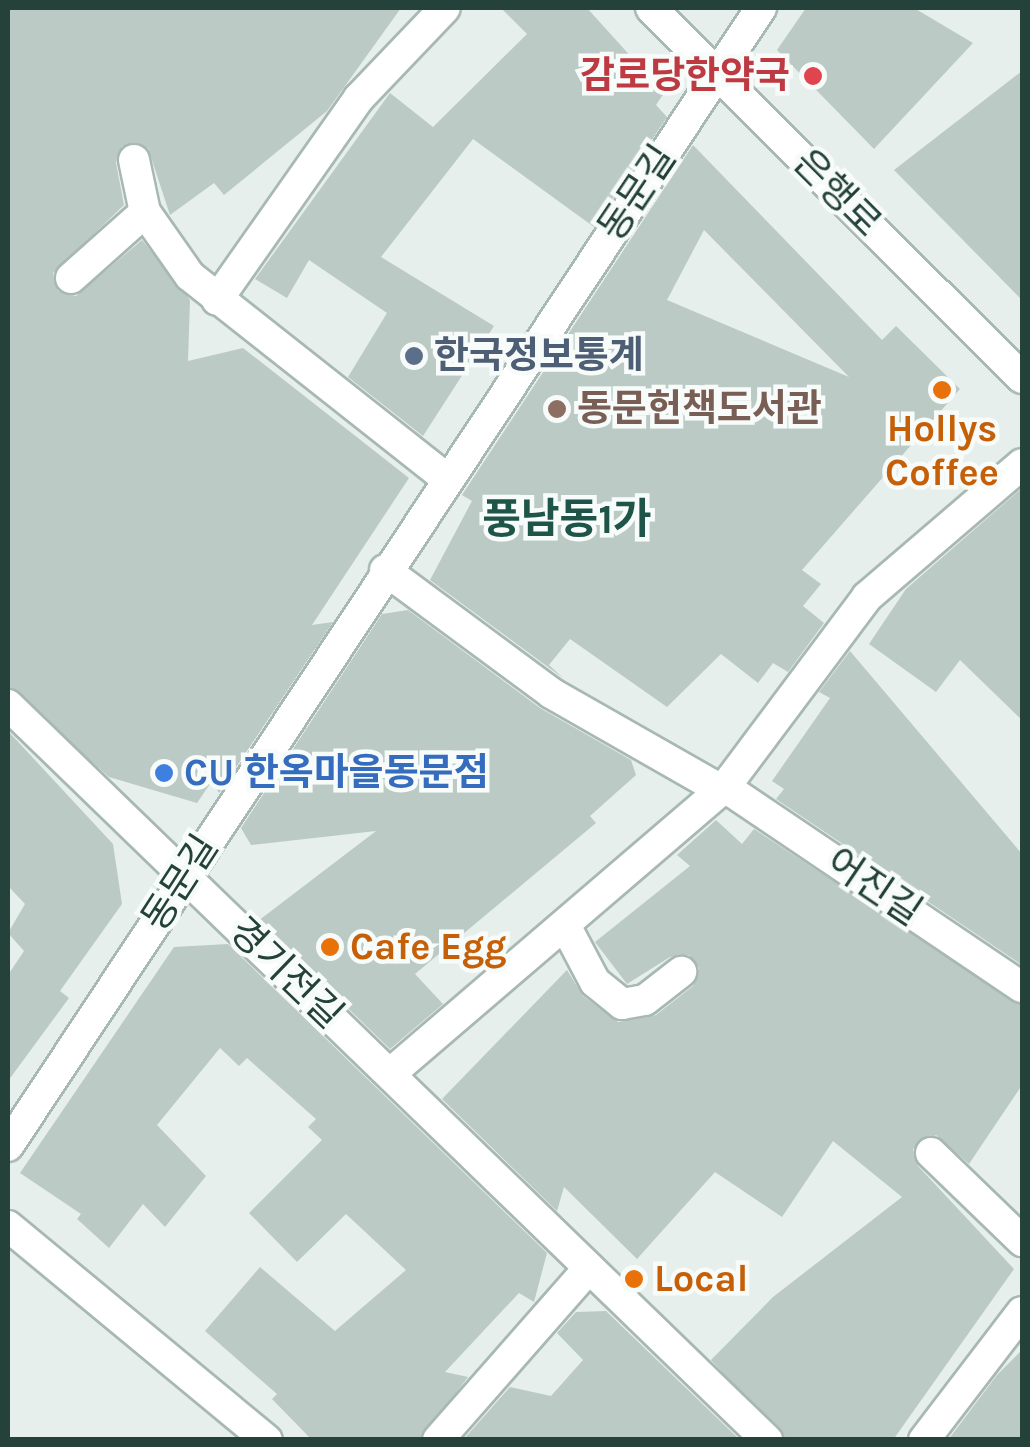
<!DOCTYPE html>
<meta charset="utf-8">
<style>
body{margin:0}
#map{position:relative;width:1030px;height:1447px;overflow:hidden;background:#e6efeb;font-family:Karla,"Noto Sans KR",sans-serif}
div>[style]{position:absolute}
.building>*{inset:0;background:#bbcac4}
.roads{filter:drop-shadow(2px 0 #a8b8b2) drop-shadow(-2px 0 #a8b8b2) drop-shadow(0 2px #a8b8b2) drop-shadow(0 -2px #a8b8b2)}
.minor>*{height:30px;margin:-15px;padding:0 15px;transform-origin:15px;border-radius:15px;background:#fff}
.dots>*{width:28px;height:28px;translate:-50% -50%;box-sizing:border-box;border:5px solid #f7fbf9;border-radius:50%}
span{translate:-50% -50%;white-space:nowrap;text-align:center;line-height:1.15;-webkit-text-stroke:9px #f7fbf9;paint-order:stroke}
.health-label{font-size:38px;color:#be3a42;font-weight:700}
.right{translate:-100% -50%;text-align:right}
.street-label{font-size:38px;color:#24423a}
.service-label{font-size:38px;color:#4e5e75;font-weight:700}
.left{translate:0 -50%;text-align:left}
.education-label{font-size:38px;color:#785e54;font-weight:700}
.food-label{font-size:38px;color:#c56008;font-weight:700}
.shop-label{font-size:38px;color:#366cbe;font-weight:700}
.quarter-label{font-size:42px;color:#1f5548;font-weight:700}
.frame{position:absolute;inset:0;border:10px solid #24423a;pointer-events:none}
</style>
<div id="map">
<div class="building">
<div style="clip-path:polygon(8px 8px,401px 8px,327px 111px,224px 195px,214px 183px,170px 215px,148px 148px,122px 146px,116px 163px,124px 205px,53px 273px,58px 291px,76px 296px,142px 240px,190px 300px,188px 361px,243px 348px,409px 478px,312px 625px,333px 622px,219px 793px,212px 781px,197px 803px,109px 777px,8px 687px)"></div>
<div style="clip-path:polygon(501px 8px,587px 8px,664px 93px,656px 105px,667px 117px,594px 227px,473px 139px,381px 257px,494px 326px,423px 436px,348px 377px,387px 313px,309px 260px,287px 298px,255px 279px,390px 93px,433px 127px,527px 34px)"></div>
<div style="clip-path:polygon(806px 8px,914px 8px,973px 43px,874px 149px,777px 50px)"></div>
<div style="clip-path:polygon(1022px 71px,1022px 300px,894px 170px)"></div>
<div style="clip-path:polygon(evenodd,693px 145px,882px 340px,896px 326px,960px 389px,802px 570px,821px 584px,803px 606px,824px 623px,788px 672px,773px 663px,758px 683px,721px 654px,667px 707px,570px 639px,549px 665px,563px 678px,430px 580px,472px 501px,462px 495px,693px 145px,704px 230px,849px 377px,667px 300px,704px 230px)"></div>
<div style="clip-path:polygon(1022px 488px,1022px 720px,960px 660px,936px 692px,869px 644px,906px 589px)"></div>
<div style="clip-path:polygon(408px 610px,540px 708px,631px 760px,636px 775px,590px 816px,596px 823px,415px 974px,443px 1004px,390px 1049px,258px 921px,376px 831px,251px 845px,241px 828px,382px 614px)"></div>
<div style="clip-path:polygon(850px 651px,1022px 854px,1022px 965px,776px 799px,784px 789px,772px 781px,830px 698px,819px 692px)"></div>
<div style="clip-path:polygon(8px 731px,113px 844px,122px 904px,60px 991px,69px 998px,8px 1081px,8px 975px,24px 951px,8px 933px,25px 904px,8px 886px)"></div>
<div style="clip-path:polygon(716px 820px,742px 844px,754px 829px,1022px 1005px,1022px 1085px,969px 1164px,936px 1135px,913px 1149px,918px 1166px,1014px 1269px,893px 1440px,785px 1440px,711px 1360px,773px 1297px,902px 1197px,833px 1141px,782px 1217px,715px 1172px,637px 1259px,564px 1187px,557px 1211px,442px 1099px,567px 970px,583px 996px,618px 1022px,656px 1015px,693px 986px,699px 968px,689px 955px,670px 957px,627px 984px,595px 942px,690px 866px,677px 855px)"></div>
<div style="clip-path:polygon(228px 944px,547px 1253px,534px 1302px,519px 1293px,445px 1372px,468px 1377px,420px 1440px,312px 1440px,272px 1399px,277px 1394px,205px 1331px,260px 1267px,335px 1331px,406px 1270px,346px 1214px,297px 1262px,249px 1213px,322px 1140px,308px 1127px,316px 1119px,247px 1058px,239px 1066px,220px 1048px,157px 1125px,206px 1176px,165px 1227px,143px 1204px,109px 1248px,77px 1219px,81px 1214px,20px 1173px,174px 947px)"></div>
<div style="clip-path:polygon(606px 1311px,740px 1440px,463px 1440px,510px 1387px,551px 1396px,583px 1360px,557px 1333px,576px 1312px)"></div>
<div style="clip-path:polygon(1022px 1350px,1022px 1440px,948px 1440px,997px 1375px)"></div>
</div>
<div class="roads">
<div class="minor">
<div style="left:651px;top:8px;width:524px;rotate:44.92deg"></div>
<div style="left:134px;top:160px;width:53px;rotate:78.1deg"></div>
<div style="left:145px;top:212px;width:78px;rotate:54.9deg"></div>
<div style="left:190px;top:276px;width:328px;rotate:38.3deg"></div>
<div style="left:71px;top:278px;width:99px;rotate:-41.7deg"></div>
<div style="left:217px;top:300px;width:247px;rotate:-54.9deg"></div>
<div style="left:359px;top:98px;width:124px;rotate:-46.3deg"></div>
<div style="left:385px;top:570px;width:207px;rotate:36.5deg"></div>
<div style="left:551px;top:693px;width:193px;rotate:29.7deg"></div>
<div style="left:8px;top:705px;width:1057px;rotate:44.08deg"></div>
<div style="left:725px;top:787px;width:358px;rotate:34deg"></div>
<div style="left:567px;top:929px;width:60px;rotate:62.2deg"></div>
<div style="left:595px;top:982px;width:35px;rotate:39deg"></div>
<div style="left:622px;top:1004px;width:23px;rotate:-10deg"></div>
<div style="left:645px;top:1000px;width:46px;rotate:-37.9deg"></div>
<div style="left:391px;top:1073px;width:440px;rotate:-40.6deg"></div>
<div style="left:725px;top:787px;width:237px;rotate:-53.2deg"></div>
<div style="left:867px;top:597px;width:204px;rotate:-40.6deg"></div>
<div style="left:8px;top:1146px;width:1365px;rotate:-56.51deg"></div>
<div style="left:931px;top:1153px;width:127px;rotate:44deg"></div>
<div style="left:8px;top:1226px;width:336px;rotate:39.6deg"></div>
<div style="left:438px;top:1440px;width:229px;rotate:-48.7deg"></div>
<div style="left:924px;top:1440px;width:161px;rotate:-52.6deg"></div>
</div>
</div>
<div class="dots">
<div style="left:813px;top:76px;background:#e0444e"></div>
<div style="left:414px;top:356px;background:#5c6f8a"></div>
<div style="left:942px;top:390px;background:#e8710a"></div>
<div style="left:557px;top:409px;background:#8d6e63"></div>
<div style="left:164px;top:773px;background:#3f7fe0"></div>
<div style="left:330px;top:947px;background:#e8710a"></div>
<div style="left:634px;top:1279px;background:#e8710a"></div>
</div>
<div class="health-label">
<span class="right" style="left:790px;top:76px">감로당한약국</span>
</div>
<div class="street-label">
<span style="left:637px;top:193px;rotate:-56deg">동문길</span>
<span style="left:837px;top:193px;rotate:45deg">은행로</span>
<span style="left:180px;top:883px;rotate:-57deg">동문길</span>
<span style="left:874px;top:887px;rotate:34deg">어진길</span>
<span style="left:286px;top:973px;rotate:44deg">경기전길</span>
</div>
<div class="service-label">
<span class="left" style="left:434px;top:356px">한국정보통계</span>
</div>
<div class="education-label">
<span class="left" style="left:577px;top:409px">동문헌책도서관</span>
</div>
<div class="food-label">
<span style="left:942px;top:451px">Hollys<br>Coffee</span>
<span class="left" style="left:350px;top:947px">Cafe Egg</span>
<span class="left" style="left:654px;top:1279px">Local</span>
</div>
<div class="shop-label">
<span class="left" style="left:184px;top:773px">CU 한옥마을동문점</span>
</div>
<div class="quarter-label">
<span style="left:567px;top:519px">풍남동1가</span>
</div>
<div class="frame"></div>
</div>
